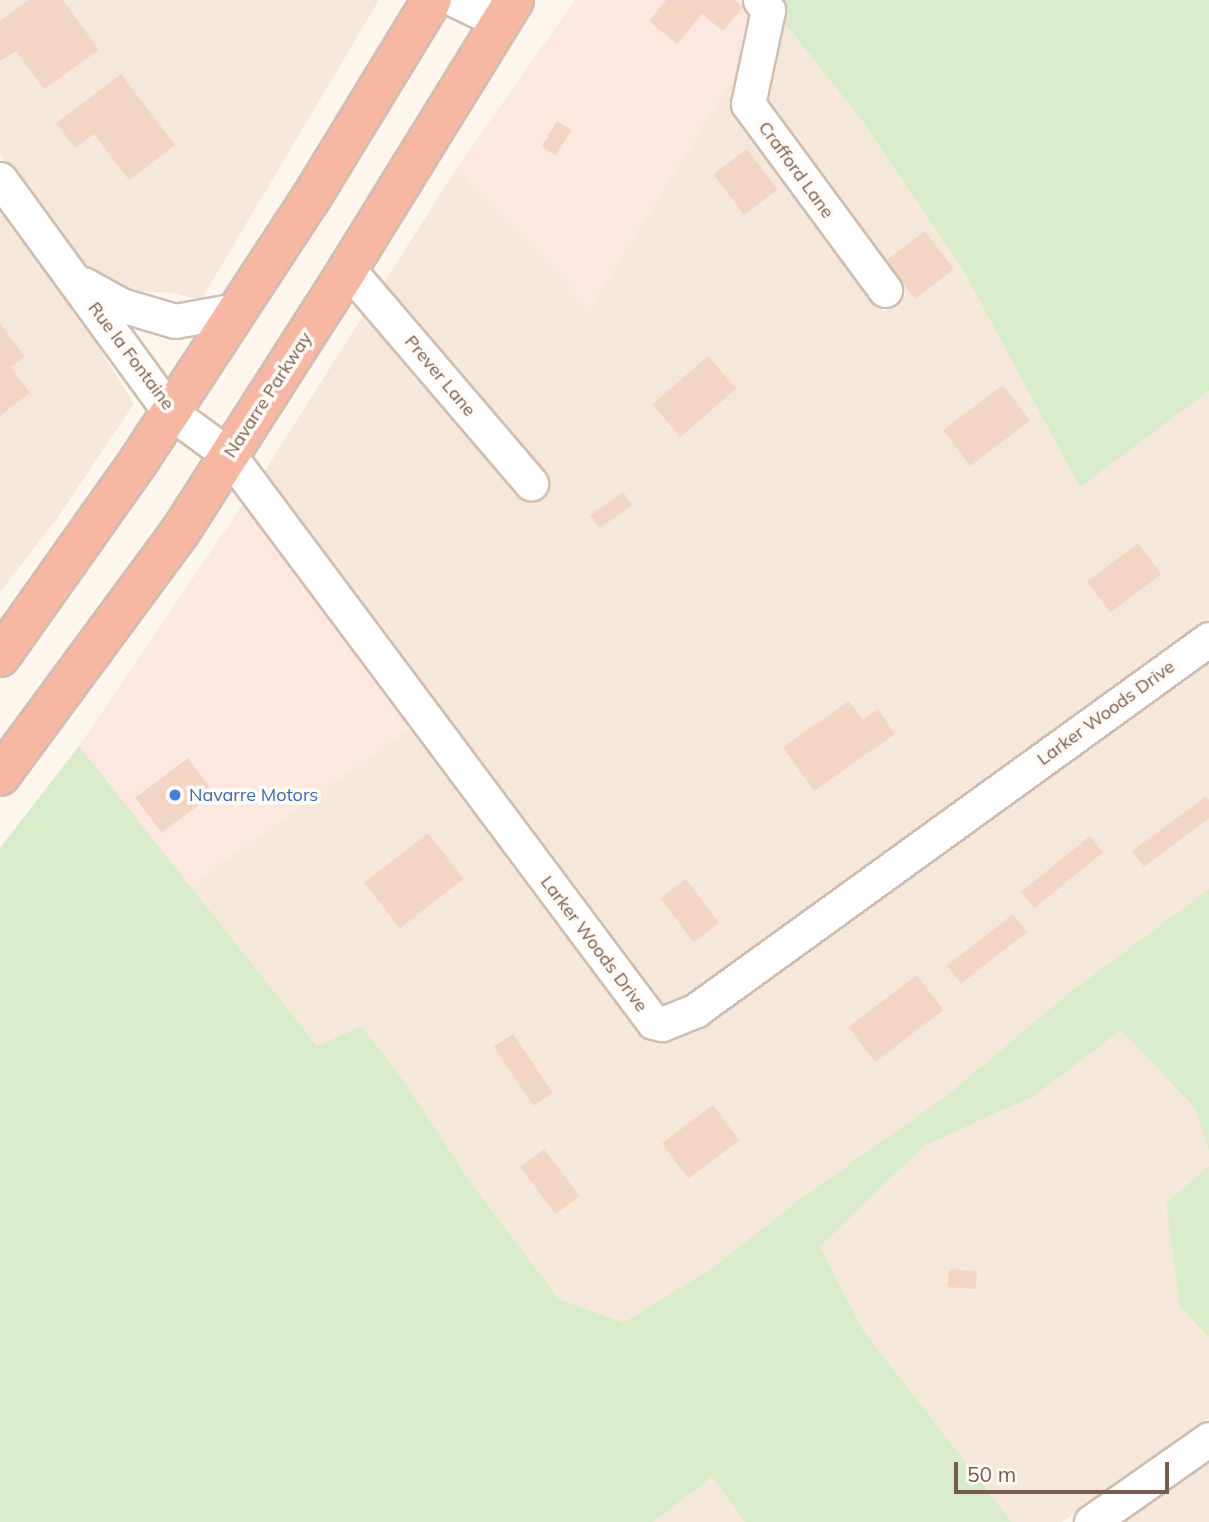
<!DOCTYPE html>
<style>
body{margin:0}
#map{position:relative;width:1209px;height:1522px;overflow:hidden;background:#fdf6ec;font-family:Mulish,sans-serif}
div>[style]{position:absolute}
.residential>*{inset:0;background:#f5e8da}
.commercial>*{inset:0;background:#fde8e0}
.green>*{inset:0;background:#d8ecc9}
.building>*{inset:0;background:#f3d5c3;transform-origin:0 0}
.roads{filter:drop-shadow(2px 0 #d1beb0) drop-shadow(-2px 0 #d1beb0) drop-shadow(0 2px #d1beb0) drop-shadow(0 -2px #d1beb0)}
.street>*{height:33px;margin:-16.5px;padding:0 16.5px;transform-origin:16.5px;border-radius:16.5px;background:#fff}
.highway>*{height:38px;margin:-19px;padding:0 19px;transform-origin:19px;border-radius:19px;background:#f7b7a3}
.dots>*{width:19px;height:19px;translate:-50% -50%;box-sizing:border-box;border:4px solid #fffaf3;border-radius:50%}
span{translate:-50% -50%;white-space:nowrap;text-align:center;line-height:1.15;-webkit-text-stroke:7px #fffaf3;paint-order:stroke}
.street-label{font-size:18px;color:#7a5c4d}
.shop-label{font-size:18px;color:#366cbe}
.left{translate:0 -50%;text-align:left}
.scale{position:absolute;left:954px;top:1462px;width:215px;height:32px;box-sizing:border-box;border:4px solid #7a5c4d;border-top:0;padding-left:9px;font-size:21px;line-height:24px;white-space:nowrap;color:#7a5c4d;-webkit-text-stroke:5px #fffaf3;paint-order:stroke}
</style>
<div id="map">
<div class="residential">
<div style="clip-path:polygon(0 0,379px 0,201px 300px,172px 293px,124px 290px,82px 266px,0 154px)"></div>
<div style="clip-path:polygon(782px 20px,861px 119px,962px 268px,1080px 486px,1209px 391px,1209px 619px,687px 995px,659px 1007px,262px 475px,366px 311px,531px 504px,552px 486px,382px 286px,456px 169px,590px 307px,739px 68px,736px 113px,883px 312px,906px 295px,764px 103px)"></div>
<div style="clip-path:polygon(0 204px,54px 277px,52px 283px,62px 288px,134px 404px,56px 520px,0 592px)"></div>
<div style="clip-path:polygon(1209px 660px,1209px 889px,1069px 993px,947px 1095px,796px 1202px,711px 1269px,623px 1324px,559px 1299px,474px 1187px,401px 1077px,362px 1026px,317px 1046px,188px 887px,413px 726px,659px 1040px,669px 1039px,705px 1023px)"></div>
<div style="clip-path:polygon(1121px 1029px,1195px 1108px,1209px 1152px,1209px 1166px,1166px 1203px,1180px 1307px,1209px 1337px,1209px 1418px,1062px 1522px,1012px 1522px,863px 1330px,820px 1247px,924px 1146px,1034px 1096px)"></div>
<div style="clip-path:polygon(1209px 1459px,1209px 1522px,1120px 1522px)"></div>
<div style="clip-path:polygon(712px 1477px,745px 1522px,653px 1522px)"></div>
</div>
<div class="commercial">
<div style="clip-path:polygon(575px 0,741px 0,752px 13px,739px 68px,591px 308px,456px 169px)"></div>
<div style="clip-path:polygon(245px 501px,413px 726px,188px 887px,79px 746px)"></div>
</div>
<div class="green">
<div style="clip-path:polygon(779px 0,1209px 0,1209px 391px,1080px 487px,962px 268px,861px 119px,782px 20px)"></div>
<div style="clip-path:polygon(79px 746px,317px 1046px,362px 1026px,401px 1077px,474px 1187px,559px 1299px,623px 1323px,711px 1269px,796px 1202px,947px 1095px,1069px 993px,1209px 889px,1209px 1152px,1195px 1108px,1121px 1030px,1034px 1096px,924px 1146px,820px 1247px,863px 1330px,1012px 1522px,745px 1522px,712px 1477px,653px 1522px,0 1522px,0 848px)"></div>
<div style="clip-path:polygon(1209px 1166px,1209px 1337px,1180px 1307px,1166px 1203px)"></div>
</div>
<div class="building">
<div style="clip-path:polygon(29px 0,63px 0,99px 50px,44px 89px,16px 51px,0 61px,0 21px)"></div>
<div style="clip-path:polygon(666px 0,735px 0,743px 7px,723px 31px,702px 14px,677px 44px,649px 21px)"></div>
<div style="clip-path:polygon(121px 74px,175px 145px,129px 180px,94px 134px,75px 148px,56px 123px)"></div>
<div style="left:557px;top:121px;width:17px;height:30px;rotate:31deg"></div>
<div style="left:747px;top:149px;width:51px;height:42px;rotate:53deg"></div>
<div style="left:925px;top:231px;width:48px;height:49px;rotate:53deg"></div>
<div style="clip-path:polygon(0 323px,25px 357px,11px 367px,30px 393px,0 416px)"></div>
<div style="left:708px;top:356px;width:43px;height:74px;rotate:49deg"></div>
<div style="left:1003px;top:385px;width:45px;height:75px;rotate:53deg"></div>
<div style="left:623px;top:492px;width:16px;height:40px;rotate:55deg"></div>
<div style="left:1138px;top:543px;width:39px;height:64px;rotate:53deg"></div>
<div style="clip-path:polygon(849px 701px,863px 720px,878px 709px,895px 734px,814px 791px,783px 747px)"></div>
<div style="left:188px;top:758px;width:44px;height:66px;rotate:53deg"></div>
<div style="clip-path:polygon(1206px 796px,1209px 800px,1209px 818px,1144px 867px,1132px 851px)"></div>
<div style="left:428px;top:833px;width:58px;height:81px;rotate:52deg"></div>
<div style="left:1090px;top:836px;width:21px;height:89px;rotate:51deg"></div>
<div style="left:686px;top:879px;width:55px;height:32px;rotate:53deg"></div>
<div style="left:1013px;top:914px;width:23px;height:84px;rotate:52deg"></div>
<div style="left:917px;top:975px;width:44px;height:86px;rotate:53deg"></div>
<div style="left:513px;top:1034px;width:71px;height:23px;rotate:56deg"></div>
<div style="left:713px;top:1105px;width:44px;height:64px;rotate:53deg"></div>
<div style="left:544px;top:1149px;width:59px;height:30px;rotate:53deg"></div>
<div style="left:949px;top:1269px;width:28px;height:18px;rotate:4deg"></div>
</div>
<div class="roads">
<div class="street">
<div style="left:455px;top:0;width:51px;rotate:25.6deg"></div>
<div style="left:760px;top:0;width:13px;rotate:51deg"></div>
<div style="left:768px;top:10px;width:96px;rotate:102deg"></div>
<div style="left:748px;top:104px;width:231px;rotate:53.6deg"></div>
<div style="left:0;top:179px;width:288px;rotate:53.9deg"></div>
<div style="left:170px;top:412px;width:73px;rotate:36.1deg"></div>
<div style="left:229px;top:455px;width:708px;rotate:53.21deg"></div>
<div style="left:653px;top:1022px;width:9px;rotate:13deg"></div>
<div style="left:662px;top:1024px;width:37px;rotate:-22deg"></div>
<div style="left:696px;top:1010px;width:633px;rotate:-35.87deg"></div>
<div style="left:348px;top:269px;width:282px;rotate:49.5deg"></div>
<div style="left:83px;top:284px;width:43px;rotate:28.9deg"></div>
<div style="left:121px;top:305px;width:56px;rotate:16.5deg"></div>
<div style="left:175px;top:321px;width:62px;rotate:-10.2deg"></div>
<div style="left:1091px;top:1522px;width:144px;rotate:-35.1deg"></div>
</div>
<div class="highway">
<div style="left:0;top:657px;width:242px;rotate:-54.7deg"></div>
<div style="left:140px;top:459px;width:312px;rotate:-56.8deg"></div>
<div style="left:311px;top:198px;width:232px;rotate:-58.6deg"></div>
<div style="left:0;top:776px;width:303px;rotate:-53.6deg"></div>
<div style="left:180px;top:532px;width:312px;rotate:-57.4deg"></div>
<div style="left:348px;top:269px;width:316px;rotate:-58.3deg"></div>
</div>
</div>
<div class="dots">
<div style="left:175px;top:795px;background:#3f7fe0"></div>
</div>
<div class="street-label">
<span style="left:796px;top:170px;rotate:54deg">Crafford Lane</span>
<span style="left:131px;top:356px;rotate:53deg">Rue la Fontaine</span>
<span style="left:440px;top:376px;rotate:50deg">Prever Lane</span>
<span style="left:268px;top:395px;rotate:-57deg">Navarre Parkway</span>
<span style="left:1106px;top:713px;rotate:-36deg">Larker Woods Drive</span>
<span style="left:594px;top:944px;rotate:53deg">Larker Woods Drive</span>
</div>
<div class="shop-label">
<span class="left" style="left:189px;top:795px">Navarre Motors</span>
</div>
<div class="scale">50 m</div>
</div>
